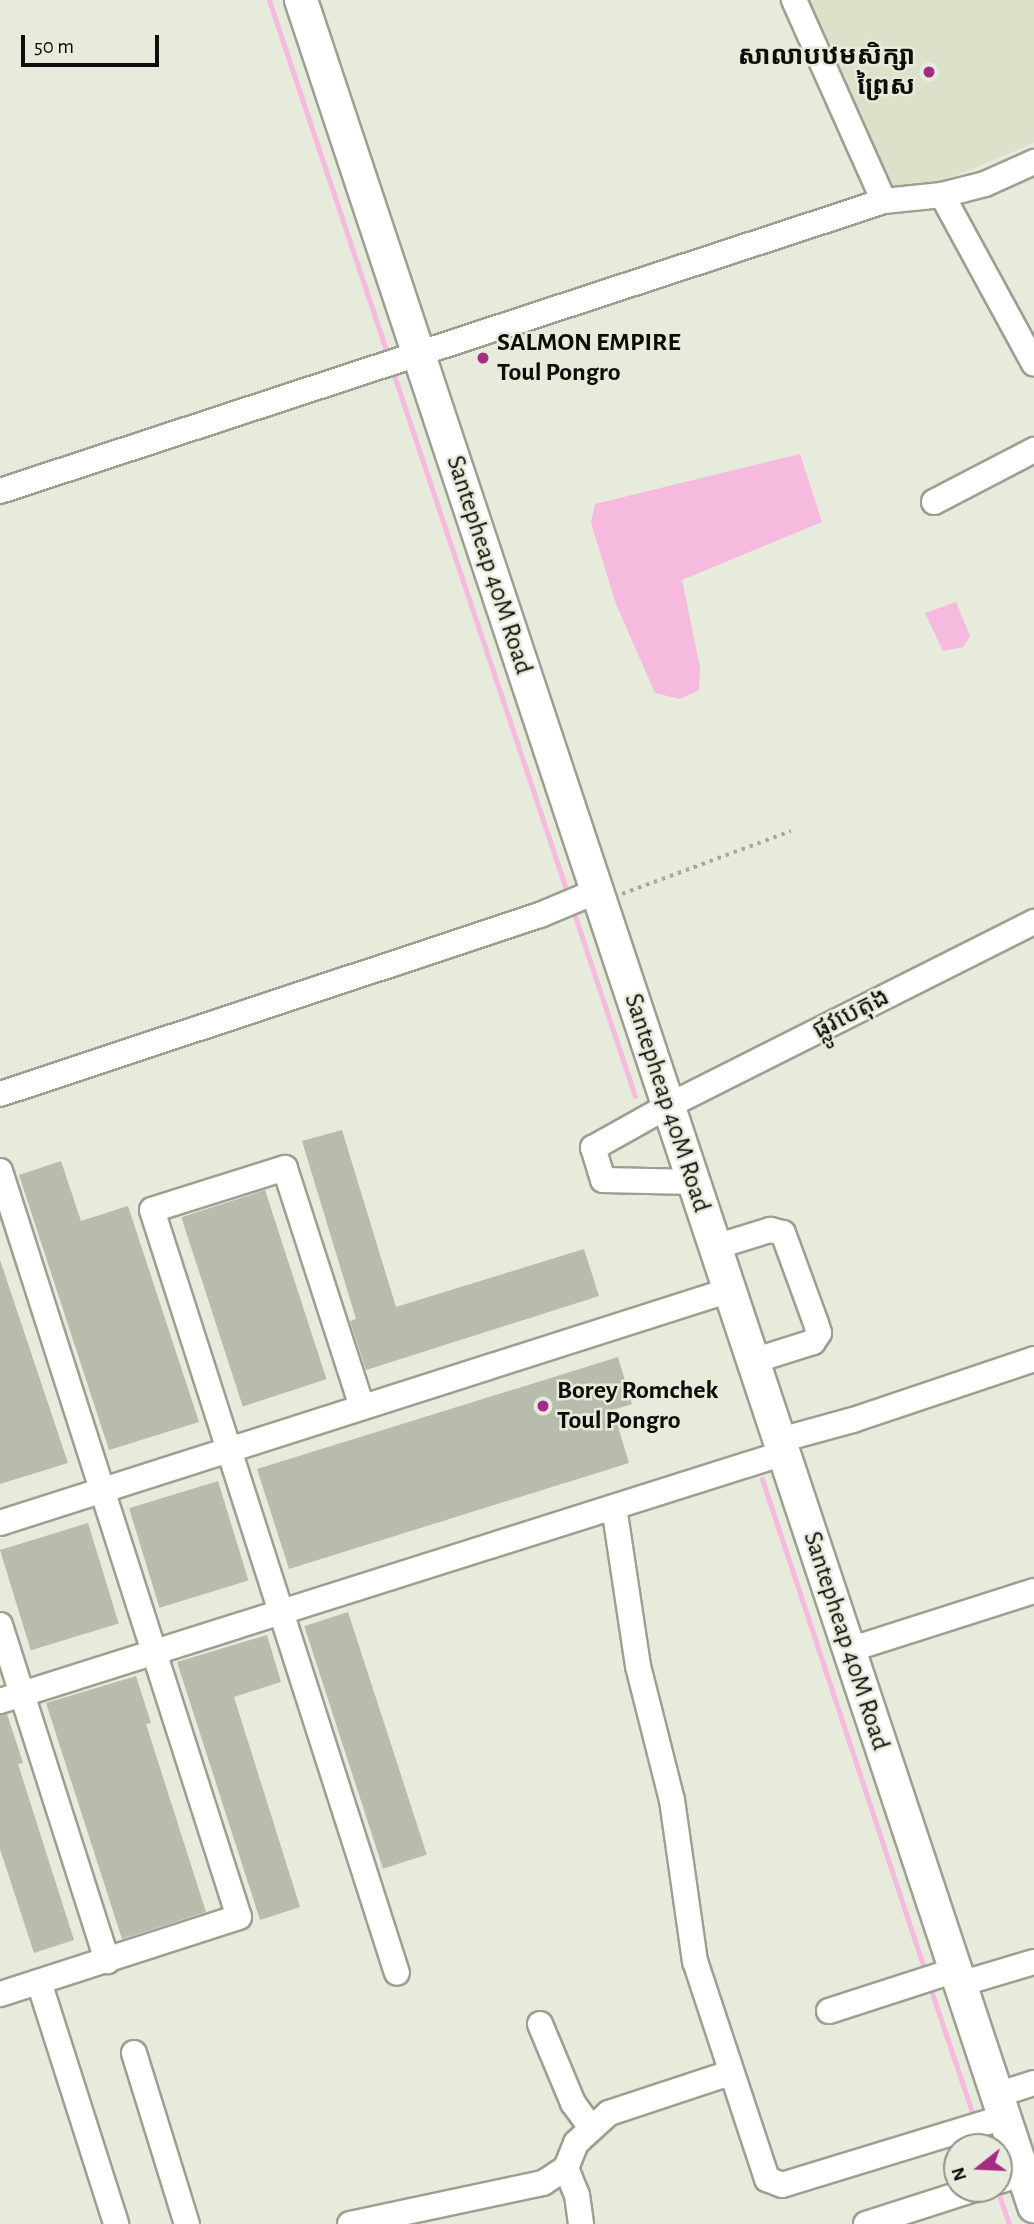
<!DOCTYPE html>
<meta charset="utf-8">
<style>
body{margin:0}
#map{position:relative;width:1034px;height:2224px;overflow:hidden;background:#e7ebdb;font-family:"Alegreya Sans","Noto Sans Khmer",sans-serif}
div>[style]{position:absolute}
.built>*{inset:0;background:#dce2ca}
.water>*{inset:0;background:#f5bade}
.stream>*{height:5px;margin:-2.5px;padding:0 2.5px;transform-origin:2.5px;border-radius:2.5px;background:#f5bade}
.building>*{inset:0;background:#b8bcad;transform-origin:0 0}
.path>*{height:3.5px;margin-top:-1.75px;transform-origin:0;background:repeating-linear-gradient(90deg,#a6a99c 0 3.5px,transparent 0 8.5px)}
.roads{filter:drop-shadow(2px 0 #9ca091) drop-shadow(-2px 0 #9ca091) drop-shadow(0 2px #9ca091) drop-shadow(0 -2px #9ca091)}
.minor>*{height:24px;margin:-12px;padding:0 12px;transform-origin:12px;border-radius:12px;background:#fff}
.major>*{height:32px;margin:-16px;padding:0 16px;transform-origin:16px;border-radius:16px;background:#fff}
.dots>*{width:19px;height:19px;translate:-50% -50%;box-sizing:border-box;border:4px solid #e7ebdb;border-radius:50%}
span{translate:-50% -50%;white-space:nowrap;text-align:center;line-height:1.15;-webkit-text-stroke:5px #e7ebdb;paint-order:stroke}
.poi-label{font-size:26px;color:#0d0e09;font-weight:700}
.right{translate:-100% -50%;text-align:right}
.left{translate:0 -50%;text-align:left}
.street-label{font-size:26px;color:#0d0e09}
.north{position:absolute;left:943px;top:2133px;width:70px;height:70px;box-sizing:border-box;background:#e7ebdb;border:2px solid #909387;border-radius:50%;rotate:252deg;font-size:19px;font-weight:700;line-height:28px;text-align:center;color:#0d0e09}
.north::after{content:'';display:block;margin:auto;width:24px;height:32px;background:#a42c82;clip-path:polygon(50% 0,100% 100%,50% 72%,0 100%)}
.scale{position:absolute;left:21px;top:35px;width:138px;height:32px;box-sizing:border-box;border:4px solid #0d0e09;border-top:0;padding-left:9px;font-size:21px;line-height:24px;white-space:nowrap;color:#0d0e09;-webkit-text-stroke:5px #e7ebdb;paint-order:stroke}
</style>
<div id="map">
<div class="built">
<div style="clip-path:polygon(795px 0,1034px 0,1034px 143px,880px 207px)"></div>
</div>
<div class="water">
<div style="clip-path:polygon(800px 454px,822px 522px,682px 580px,700px 667px,699px 690px,680px 699px,655px 693px,616px 604px,591px 523px,595px 504px)"></div>
<div style="clip-path:polygon(956px 602px,970px 636px,963px 647px,943px 651px,925px 613px)"></div>
</div>
<div class="stream">
<div style="left:269px;top:0;width:375px;rotate:71.5deg"></div>
<div style="left:392px;top:369px;width:558px;rotate:71.5deg"></div>
<div style="left:573px;top:910px;width:196px;rotate:71.6deg"></div>
<div style="left:762px;top:1479px;width:518px;rotate:71.67deg"></div>
<div style="left:929px;top:1984px;width:145px;rotate:71.4deg"></div>
<div style="left:979px;top:2133px;width:15px;rotate:74deg"></div>
<div style="left:997px;top:2189px;width:37px;rotate:71deg"></div>
</div>
<div class="building">
<div style="clip-path:polygon(342px 1130px,396px 1307px,584px 1249px,599px 1296px,366px 1370px,350px 1321px,356px 1319px,302px 1141px)"></div>
<div style="clip-path:polygon(61px 1161px,81px 1221px,128px 1206px,199px 1422px,109px 1450px,19px 1175px)"></div>
<div style="left:265px;top:1190px;width:199px;height:88px;rotate:72deg"></div>
<div style="clip-path:polygon(0 1260px,68px 1463px,0 1484px)"></div>
<div style="clip-path:polygon(618px 1357px,632px 1404px,613px 1410px,629px 1463px,289px 1569px,257px 1469px)"></div>
<div style="left:218px;top:1481px;width:104px;height:93px;rotate:73deg"></div>
<div style="left:88px;top:1523px;width:105px;height:92px;rotate:73deg"></div>
<div style="left:348px;top:1612px;width:255px;height:46px;rotate:72deg"></div>
<div style="clip-path:polygon(267px 1635px,281px 1682px,234px 1697px,300px 1907px,260px 1920px,177px 1662px)"></div>
<div style="clip-path:polygon(136px 1676px,151px 1723px,146px 1724px,206px 1912px,122px 1939px,46px 1703px)"></div>
<div style="clip-path:polygon(7px 1714px,23px 1763px,18px 1764px,74px 1940px,34px 1953px,0 1849px,0 1715px)"></div>
</div>
<div class="path">
<div style="left:622px;top:894px;width:180px;rotate:-20.4deg"></div>
</div>
<div class="roads">
<div class="minor">
<div style="left:794px;top:0;width:220px;rotate:65.9deg"></div>
<div style="left:942px;top:195px;width:192px;rotate:61.4deg"></div>
<div style="left:0;top:491px;width:930px;rotate:-18.16deg"></div>
<div style="left:884px;top:201px;width:58px;rotate:-5.9deg"></div>
<div style="left:942px;top:195px;width:44px;rotate:-14.3deg"></div>
<div style="left:985px;top:184px;width:54px;rotate:-24.2deg"></div>
<div style="left:934px;top:502px;width:113px;rotate:-27.5deg"></div>
<div style="left:0;top:1094px;width:569px;rotate:-18.34deg"></div>
<div style="left:540px;top:915px;width:62px;rotate:-22.8deg"></div>
<div style="left:0;top:1171px;width:783px;rotate:72.24deg"></div>
<div style="left:239px;top:1917px;width:251px;rotate:162.1deg"></div>
<div style="left:694px;top:1182px;width:91px;rotate:-178.7deg"></div>
<div style="left:603px;top:1180px;width:34px;rotate:-107deg"></div>
<div style="left:593px;top:1148px;width:86px;rotate:-29.2deg"></div>
<div style="left:668px;top:1106px;width:410px;rotate:-26.7deg"></div>
<div style="left:715px;top:1247px;width:58px;rotate:-17.2deg"></div>
<div style="left:770px;top:1230px;width:13px;rotate:13deg"></div>
<div style="left:783px;top:1233px;width:96px;rotate:69.9deg"></div>
<div style="left:816px;top:1323px;width:10px;rotate:73deg"></div>
<div style="left:819px;top:1333px;width:11px;rotate:124deg"></div>
<div style="left:813px;top:1342px;width:63px;rotate:162.4deg"></div>
<div style="left:362px;top:1407px;width:251px;rotate:-107.9deg"></div>
<div style="left:285px;top:1168px;width:139px;rotate:162.5deg"></div>
<div style="left:152px;top:1210px;width:801px;rotate:72.2deg"></div>
<div style="left:780px;top:1440px;width:76px;rotate:-15.3deg"></div>
<div style="left:853px;top:1420px;width:191px;rotate:-18.6deg"></div>
<div style="left:614px;top:1507px;width:161px;rotate:81.4deg"></div>
<div style="left:638px;top:1666px;width:138px;rotate:75.8deg"></div>
<div style="left:672px;top:1800px;width:163px;rotate:81.9deg"></div>
<div style="left:695px;top:1961px;width:230px;rotate:71.7deg"></div>
<div style="left:767px;top:2179px;width:16px;rotate:22deg"></div>
<div style="left:782px;top:2185px;width:233px;rotate:-17deg"></div>
<div style="left:0;top:1523px;width:766px;rotate:-17.7deg"></div>
<div style="left:0;top:1625px;width:353px;rotate:72.3deg"></div>
<div style="left:849px;top:1650px;width:194px;rotate:-17.7deg"></div>
<div style="left:0;top:1701px;width:822px;rotate:-17.55deg"></div>
<div style="left:39px;top:1982px;width:254px;rotate:72.3deg"></div>
<div style="left:960px;top:1984px;width:77px;rotate:-16.6deg"></div>
<div style="left:829px;top:2011px;width:133px;rotate:-17.9deg"></div>
<div style="left:540px;top:2024px;width:86px;rotate:67.3deg"></div>
<div style="left:573px;top:2103px;width:29px;rotate:54deg"></div>
<div style="left:134px;top:2053px;width:179px;rotate:72.8deg"></div>
<div style="left:997px;top:2095px;width:39px;rotate:-18deg"></div>
<div style="left:566px;top:2168px;width:29px;rotate:68deg"></div>
<div style="left:577px;top:2195px;width:29px;rotate:82deg"></div>
<div style="left:999px;top:2181px;width:25px;rotate:-18deg"></div>
<div style="left:350px;top:2224px;width:197px;rotate:-12deg"></div>
<div style="left:543px;top:2183px;width:27px;rotate:-33deg"></div>
<div style="left:566px;top:2168px;width:27px;rotate:-68deg"></div>
<div style="left:576px;top:2143px;width:45px;rotate:-42.3deg"></div>
<div style="left:609px;top:2113px;width:127px;rotate:-18.3deg"></div>
<div style="left:866px;top:2224px;width:114px;rotate:-17.8deg"></div>
</div>
<div class="major">
<div style="left:301px;top:0;width:2325px;rotate:71.62deg"></div>
</div>
</div>
<div class="dots">
<div style="left:929px;top:72px;background:#a42c82"></div>
<div style="left:483px;top:358px;background:#a42c82"></div>
<div style="left:543px;top:1406px;background:#a42c82"></div>
</div>
<div class="poi-label">
<span class="right" style="left:915px;top:72px">សាលាបឋមសិក្សា<br>ព្រៃស</span>
<span class="left" style="left:497px;top:358px">SALMON EMPIRE<br>Toul Pongro</span>
<span class="left" style="left:557px;top:1406px">Borey Romchek<br>Toul Pongro</span>
</div>
<div class="street-label">
<span style="left:489px;top:565px;rotate:72deg">Santepheap 40M Road</span>
<span style="left:851px;top:1014px;rotate:-27deg">ផ្លូវបេតុង</span>
<span style="left:667px;top:1103px;rotate:72deg">Santepheap 40M Road</span>
<span style="left:846px;top:1641px;rotate:72deg">Santepheap 40M Road</span>
</div>
<div class="north">N</div>
<div class="scale">50 m</div>
</div>
